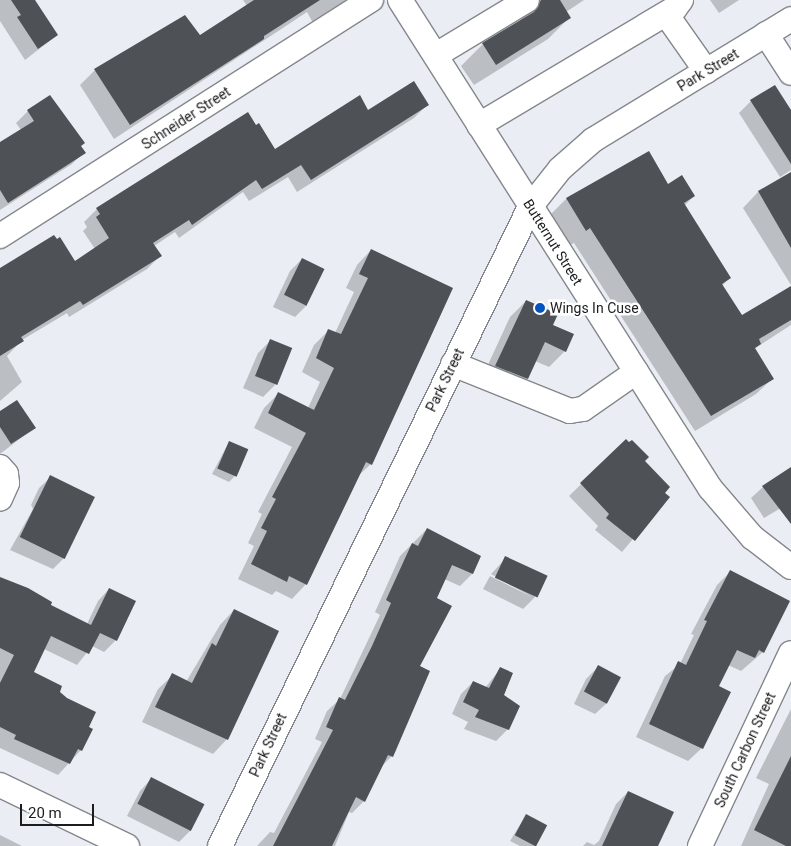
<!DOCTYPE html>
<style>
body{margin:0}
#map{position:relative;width:791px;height:846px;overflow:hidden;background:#eaeef4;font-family:Roboto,sans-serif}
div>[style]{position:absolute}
.shadow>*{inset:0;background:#0003}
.building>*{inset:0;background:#4e5156;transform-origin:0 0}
.roads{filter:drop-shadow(1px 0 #84878d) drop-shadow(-1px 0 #84878d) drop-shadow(0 1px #84878d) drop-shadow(0 -1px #84878d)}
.minor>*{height:24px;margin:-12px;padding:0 12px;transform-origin:12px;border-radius:12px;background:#fff}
.dots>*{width:14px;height:14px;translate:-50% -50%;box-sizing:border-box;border:2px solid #fff;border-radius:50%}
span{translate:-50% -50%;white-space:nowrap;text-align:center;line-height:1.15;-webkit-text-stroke:5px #fff;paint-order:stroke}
.street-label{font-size:14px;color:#1b1c1e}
.poi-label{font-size:14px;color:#1b1c1e}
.left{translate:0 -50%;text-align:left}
.scale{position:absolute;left:20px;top:804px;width:74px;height:22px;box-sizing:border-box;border:2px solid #1b1c1e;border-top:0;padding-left:6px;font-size:15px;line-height:18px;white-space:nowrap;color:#1b1c1e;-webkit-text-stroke:4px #fff;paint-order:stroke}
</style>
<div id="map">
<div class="shadow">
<div style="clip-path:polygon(0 0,34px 0,57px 35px,25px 60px,0 21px)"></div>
<div style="clip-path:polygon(243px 0,346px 0,313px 23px,307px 12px,114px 139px,80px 85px,95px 70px,200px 36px,247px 6px)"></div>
<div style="clip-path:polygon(527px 0,584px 0,566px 12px,569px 18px,548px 39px,474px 85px,461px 66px,483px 44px,519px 22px,531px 7px)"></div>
<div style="clip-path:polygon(710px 0,739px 0,719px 13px)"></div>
<div style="clip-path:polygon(775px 87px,791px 112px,791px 170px,780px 177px,739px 113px,751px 101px)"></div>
<div style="clip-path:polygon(427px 105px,414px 118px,297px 192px,288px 177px,249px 201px,243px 192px,179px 238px,175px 232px,154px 246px,160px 256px,147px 269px,69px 317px,67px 313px,22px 340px,7px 356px,22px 382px,0 401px,0 271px,74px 263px,95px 249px,83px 231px,87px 227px,84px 222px,97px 209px,275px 151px,368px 111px)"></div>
<div style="clip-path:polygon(28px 111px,80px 146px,84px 152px,72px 164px,0 210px,0 144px,21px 130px,16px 123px)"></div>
<div style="clip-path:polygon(648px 153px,668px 186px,694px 196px,684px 206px,730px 277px,722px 286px,742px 317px,791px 288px,791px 325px,754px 349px,772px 379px,756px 394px,695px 431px,574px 243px,570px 245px,551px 214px,566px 199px)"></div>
<div style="clip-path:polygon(788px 175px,791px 181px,791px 285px,743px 208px,758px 192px)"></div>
<div style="clip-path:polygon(371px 250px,371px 464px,358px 476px,306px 584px,292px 599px,276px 591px,272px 595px,238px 579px,254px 546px,248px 543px,262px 514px,258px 512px,292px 447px,254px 428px,264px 408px,278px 394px,308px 408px,320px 382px,302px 372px,314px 345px,329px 330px,335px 333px,354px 292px,346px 288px,357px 265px)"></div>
<div style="clip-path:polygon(302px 259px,307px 305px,295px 317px,273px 307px,290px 271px)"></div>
<div style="clip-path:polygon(526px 301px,551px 325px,565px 351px,549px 367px,535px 361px,527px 378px,511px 395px,480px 382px,510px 317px)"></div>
<div style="clip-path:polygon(270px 341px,275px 385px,263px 397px,243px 388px,258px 353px)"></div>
<div style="clip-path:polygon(0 412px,34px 428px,0 454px)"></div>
<div style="clip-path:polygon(626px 440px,668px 497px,622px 552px,595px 530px,598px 526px,569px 496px)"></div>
<div style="clip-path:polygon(229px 442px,235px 476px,229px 482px,212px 474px)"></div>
<div style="clip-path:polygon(791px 470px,791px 502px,764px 518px,751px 498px,763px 487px)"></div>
<div style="clip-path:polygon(51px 477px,65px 557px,53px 569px,10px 550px,33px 509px,31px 505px,39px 488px)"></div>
<div style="clip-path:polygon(427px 529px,480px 557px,472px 574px,460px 586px,444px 579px,435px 599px,392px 756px,381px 767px,364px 801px,352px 813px,349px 812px,335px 846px,257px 846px,270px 832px,274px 833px,322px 742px,315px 739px,327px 711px,340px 699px,380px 615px,375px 612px,400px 556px)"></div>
<div style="clip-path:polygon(506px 558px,535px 597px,523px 609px,483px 589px,490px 576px,532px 597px,491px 574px)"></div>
<div style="clip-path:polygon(730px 572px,763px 652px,741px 671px,728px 665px,717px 687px,702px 748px,688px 761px,636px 737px,665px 676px,680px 664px,694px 635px,691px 634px,717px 585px)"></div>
<div style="clip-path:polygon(0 581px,87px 624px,98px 601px,109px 589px,135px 601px,116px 640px,104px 652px,92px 646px,77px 665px,44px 649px,33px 672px,58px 692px,81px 750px,58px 775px,0 748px)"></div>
<div style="clip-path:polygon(234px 610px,227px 739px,213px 754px,142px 722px,158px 689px,173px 675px,186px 682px,220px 625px)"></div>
<div style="clip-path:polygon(598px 667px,607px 703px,595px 714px,574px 704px,586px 679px)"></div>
<div style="clip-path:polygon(500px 669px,508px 729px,496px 741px,464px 729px,468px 722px,452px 714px,461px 694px,473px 682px,485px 688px)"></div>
<div style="clip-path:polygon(791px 709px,791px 846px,741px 846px,769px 784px,756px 778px)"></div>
<div style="clip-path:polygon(151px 779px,191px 830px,179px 842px,127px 816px,140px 791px)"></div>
<div style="clip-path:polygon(628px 792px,657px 846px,583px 846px,587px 842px,594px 845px,599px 841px,616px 804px)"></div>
<div style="clip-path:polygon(526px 815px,536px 845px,535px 846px,520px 846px,510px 841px)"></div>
<div style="clip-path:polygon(0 835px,22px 846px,0 846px)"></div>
</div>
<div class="building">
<div style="clip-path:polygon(11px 0,35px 0,58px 35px,38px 49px,17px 17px,21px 15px)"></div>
<div style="clip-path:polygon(254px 0,320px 0,264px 36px,264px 39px,130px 125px,94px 69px,185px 15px,200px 35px)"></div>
<div style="clip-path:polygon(541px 0,560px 0,571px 18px,496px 65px,482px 43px,534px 12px)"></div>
<div style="clip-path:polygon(414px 81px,429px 105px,311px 180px,301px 165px,262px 189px,256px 180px,192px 225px,189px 220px,153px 243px,162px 256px,83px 305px,80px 301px,21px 337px,24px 341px,0 356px,0 268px,54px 235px,57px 239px,60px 237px,75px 261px,109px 238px,96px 217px,100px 214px,96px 208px,248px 112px,256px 125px,259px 123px,275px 149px,360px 95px,368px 110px)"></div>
<div style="clip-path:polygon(775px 85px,791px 110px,791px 164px,750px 100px)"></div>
<div style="clip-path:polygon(50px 95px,85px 143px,81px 146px,86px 153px,8px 203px,0 190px,0 142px,34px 121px,27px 110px)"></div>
<div style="clip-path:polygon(649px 151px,668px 184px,682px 175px,695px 196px,684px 203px,731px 278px,722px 284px,742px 315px,791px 286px,791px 320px,759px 339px,761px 344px,755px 348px,774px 379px,711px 416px,590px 228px,586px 231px,566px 198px)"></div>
<div style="clip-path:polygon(791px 172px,791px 248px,758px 191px)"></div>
<div style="clip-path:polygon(371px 249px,453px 288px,372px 465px,366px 462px,307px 585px,289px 576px,287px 582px,251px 564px,267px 531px,261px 528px,276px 499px,272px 497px,306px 433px,268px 413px,278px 392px,314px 410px,334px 368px,316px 358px,328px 329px,341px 334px,368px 278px,359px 274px)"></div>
<div style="left:302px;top:258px;width:25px;height:41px;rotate:26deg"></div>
<div style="clip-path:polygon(526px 300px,558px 314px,553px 325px,574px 334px,566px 352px,545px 342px,528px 379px,495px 366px)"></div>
<div style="left:270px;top:339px;width:24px;height:40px;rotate:22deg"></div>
<div style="clip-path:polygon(17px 400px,36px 428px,11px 444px,0 427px,0 411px)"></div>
<div style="clip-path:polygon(626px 439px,629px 442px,632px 440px,649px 457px,645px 461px,670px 487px,665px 493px,670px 497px,635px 541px,606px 518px,609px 514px,580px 483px)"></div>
<div style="left:229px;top:441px;width:21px;height:30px;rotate:23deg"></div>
<div style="clip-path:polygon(791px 467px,791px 524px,762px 486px)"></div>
<div style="left:50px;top:475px;width:50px;height:69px;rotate:26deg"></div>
<div style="clip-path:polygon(427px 528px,481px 556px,473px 574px,452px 565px,437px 598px,452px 606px,420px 666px,430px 671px,393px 757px,388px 755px,365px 802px,356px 797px,332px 846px,273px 846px,333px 730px,326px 727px,339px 697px,345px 700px,372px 646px,391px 603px,386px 600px,412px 543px,418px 546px)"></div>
<div style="left:505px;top:556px;width:47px;height:24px;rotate:25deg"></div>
<div style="clip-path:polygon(730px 570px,790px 601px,764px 653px,759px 650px,755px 658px,737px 650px,719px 686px,731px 692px,703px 749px,649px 724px,678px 661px,686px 665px,707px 621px,704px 620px)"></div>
<div style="clip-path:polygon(0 577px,28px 588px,52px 602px,51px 605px,91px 625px,109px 588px,136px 601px,117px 641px,100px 633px,89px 654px,51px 636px,34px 672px,62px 686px,60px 692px,67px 698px,96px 712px,89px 727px,93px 729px,82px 751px,78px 749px,70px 764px,14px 739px,16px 735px,0 727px,0 683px,14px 655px,0 648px)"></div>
<div style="clip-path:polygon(234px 609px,279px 631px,228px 740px,155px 707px,172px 673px,192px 683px,212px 643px,216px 646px)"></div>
<div style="left:598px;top:665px;width:26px;height:30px;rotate:28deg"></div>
<div style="clip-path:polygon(500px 667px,513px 673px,504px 695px,520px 706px,509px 730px,475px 717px,479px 710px,463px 702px,473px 681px,489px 688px)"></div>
<div style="clip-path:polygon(791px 756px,791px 846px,786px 846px,754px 830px)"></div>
<div style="left:151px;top:777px;width:60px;height:30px;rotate:27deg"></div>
<div style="clip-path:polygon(628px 791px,674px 812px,658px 846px,602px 846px)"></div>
<div style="left:526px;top:814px;width:24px;height:24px;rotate:28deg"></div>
</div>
<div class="roads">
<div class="minor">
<div style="left:400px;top:0;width:578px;rotate:57.57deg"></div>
<div style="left:710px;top:488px;width:65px;rotate:49.4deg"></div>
<div style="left:752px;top:537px;width:49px;rotate:37.6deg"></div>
<div style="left:666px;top:14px;width:70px;rotate:54.9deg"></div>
<div style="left:766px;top:34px;width:46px;rotate:57.3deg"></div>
<div style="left:436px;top:55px;width:106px;rotate:-31.1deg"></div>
<div style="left:479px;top:125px;width:228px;rotate:-30.8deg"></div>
<div style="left:675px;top:8px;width:10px;rotate:-53deg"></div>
<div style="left:0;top:236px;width:440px;rotate:-32.5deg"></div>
<div style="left:453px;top:364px;width:126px;rotate:21.9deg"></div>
<div style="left:570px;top:411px;width:13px;rotate:-9deg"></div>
<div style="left:583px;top:409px;width:65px;rotate:-34.9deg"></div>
<div style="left:0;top:467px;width:9px;rotate:49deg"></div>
<div style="left:6px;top:474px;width:9px;rotate:84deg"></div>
<div style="left:7px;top:483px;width:17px;rotate:114deg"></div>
<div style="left:0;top:785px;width:141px;rotate:25.7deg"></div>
<div style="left:220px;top:846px;width:710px;rotate:-64.12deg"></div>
<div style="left:530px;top:207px;width:48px;rotate:-51.7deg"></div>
<div style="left:560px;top:169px;width:44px;rotate:-41.3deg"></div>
<div style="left:593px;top:140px;width:232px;rotate:-31.4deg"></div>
<div style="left:700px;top:846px;width:213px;rotate:-64.8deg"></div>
</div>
</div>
<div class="dots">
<div style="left:540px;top:308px;background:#0255be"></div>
</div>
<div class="street-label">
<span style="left:708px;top:70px;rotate:-31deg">Park Street</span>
<span style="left:186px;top:118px;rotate:-33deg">Schneider Street</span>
<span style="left:553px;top:242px;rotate:58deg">Butternut Street</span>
<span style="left:445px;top:380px;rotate:-64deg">Park Street</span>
<span style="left:268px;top:745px;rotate:-65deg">Park Street</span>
<span style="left:745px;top:750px;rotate:-65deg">South Carbon Street</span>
</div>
<div class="poi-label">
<span class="left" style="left:550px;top:308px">Wings In Cuse</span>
</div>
<div class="scale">20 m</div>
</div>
